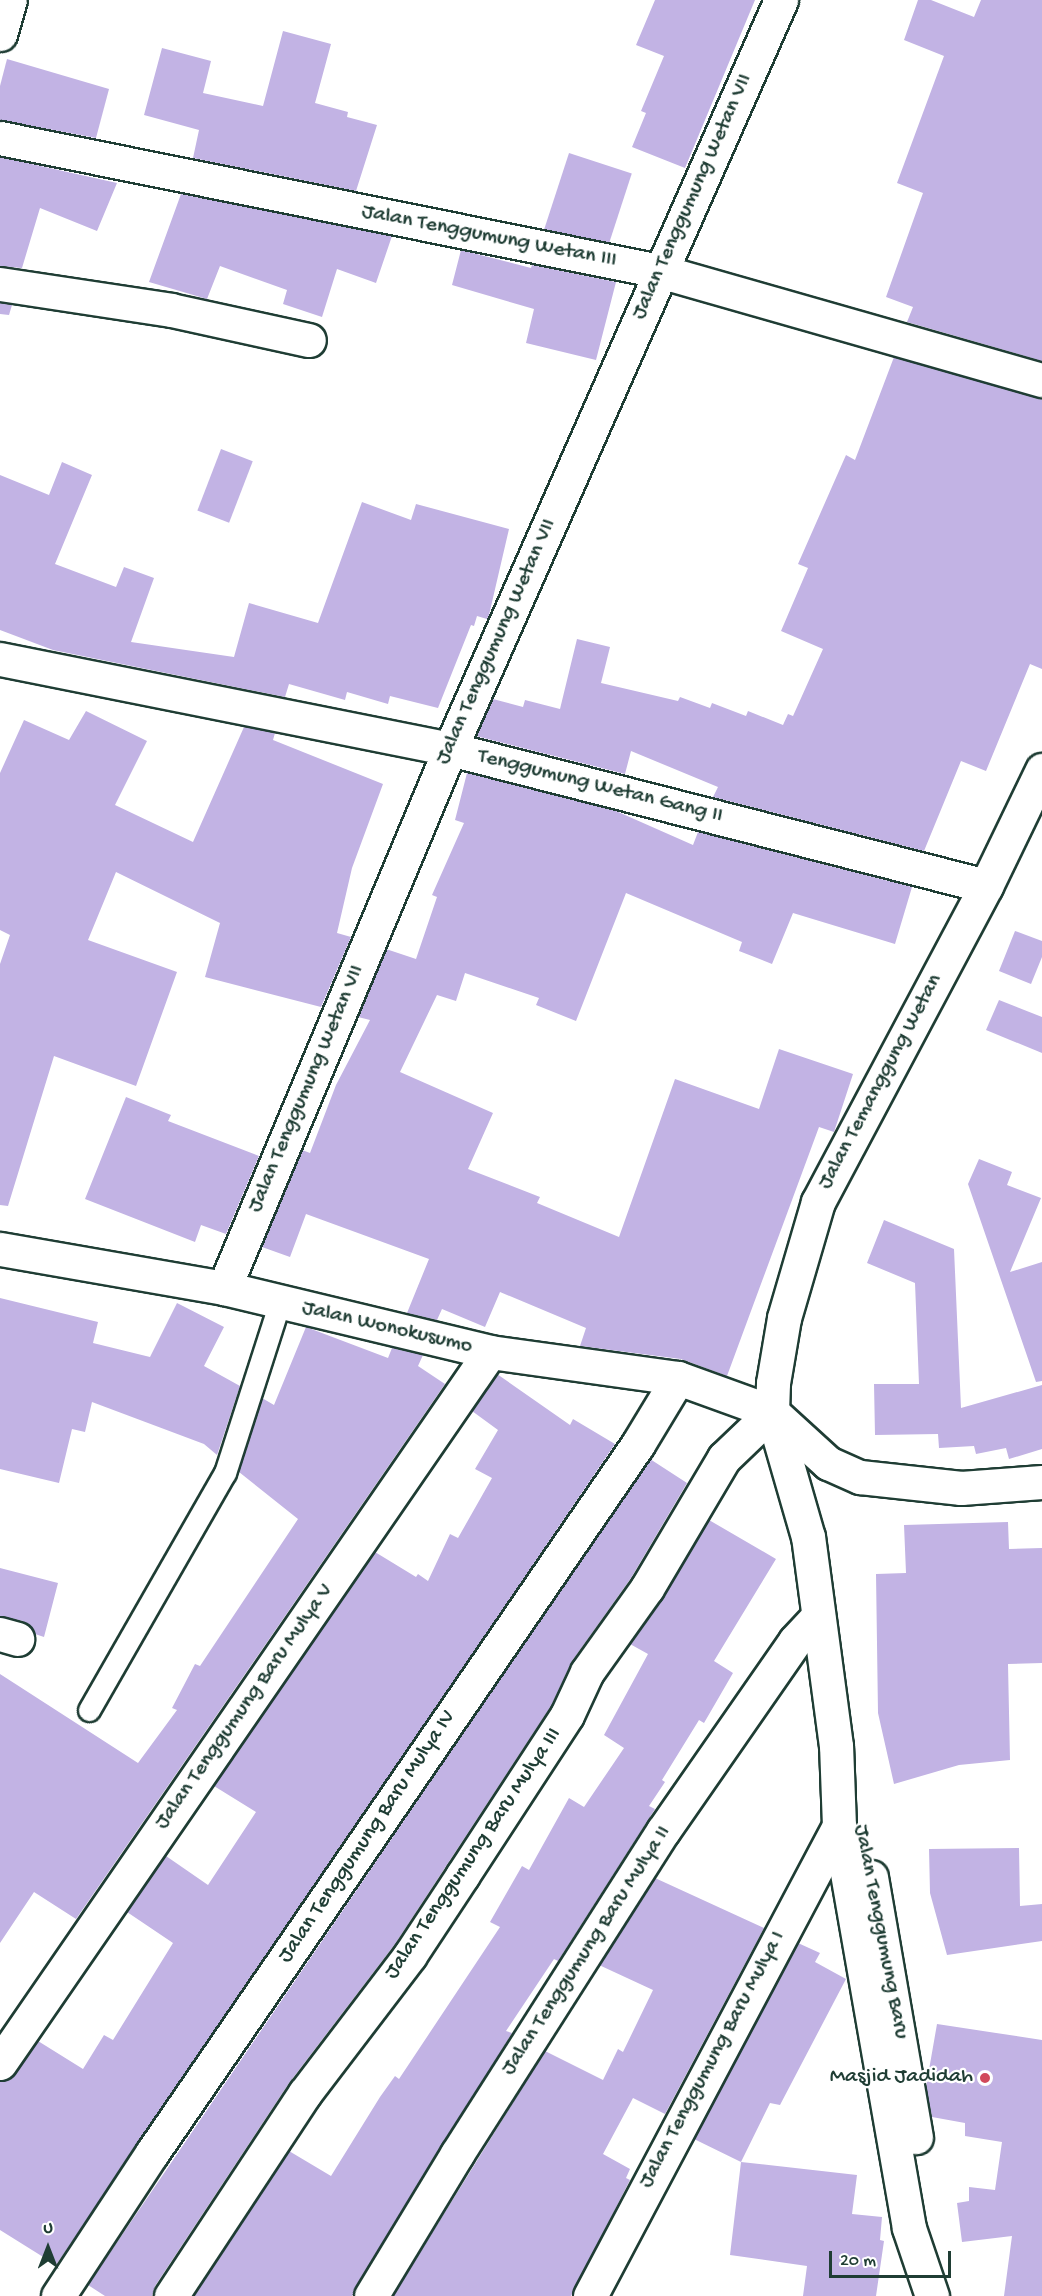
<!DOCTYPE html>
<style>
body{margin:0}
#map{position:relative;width:1042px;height:2296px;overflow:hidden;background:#fff;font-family:"Gochi Hand",sans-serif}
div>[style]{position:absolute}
.building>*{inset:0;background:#c2b3e4;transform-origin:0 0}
.roads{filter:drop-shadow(2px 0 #1f3d34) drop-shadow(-2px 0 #1f3d34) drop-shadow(0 2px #1f3d34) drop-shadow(0 -2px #1f3d34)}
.service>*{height:21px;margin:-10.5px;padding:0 10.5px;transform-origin:10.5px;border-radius:10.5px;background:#fff}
.minor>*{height:33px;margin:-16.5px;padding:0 16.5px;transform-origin:16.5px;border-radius:16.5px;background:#fff}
.tertiary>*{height:33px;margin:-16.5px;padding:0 16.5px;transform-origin:16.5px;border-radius:16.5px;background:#fff}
.secondary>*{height:33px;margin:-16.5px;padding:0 16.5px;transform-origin:16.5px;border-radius:16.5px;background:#fff}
.dots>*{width:16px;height:16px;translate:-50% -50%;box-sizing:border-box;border:3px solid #fff;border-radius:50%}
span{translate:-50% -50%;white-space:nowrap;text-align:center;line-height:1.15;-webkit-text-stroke:4.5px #fff;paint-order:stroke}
.street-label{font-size:22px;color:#1f3d34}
.poi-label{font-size:22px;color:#1f3d34}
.right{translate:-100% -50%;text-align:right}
.north{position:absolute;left:18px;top:2218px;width:60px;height:60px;-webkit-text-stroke:4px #fff;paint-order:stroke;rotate:0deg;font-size:16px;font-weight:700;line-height:24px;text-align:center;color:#1f3d34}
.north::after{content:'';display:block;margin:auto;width:21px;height:27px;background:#1f3d34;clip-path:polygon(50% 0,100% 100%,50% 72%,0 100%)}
.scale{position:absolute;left:829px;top:2251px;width:122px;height:27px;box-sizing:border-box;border:3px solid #1f3d34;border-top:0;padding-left:8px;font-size:18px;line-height:21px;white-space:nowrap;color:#1f3d34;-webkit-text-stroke:4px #fff;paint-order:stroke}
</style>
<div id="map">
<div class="building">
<div style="clip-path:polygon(655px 0,755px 0,685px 168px,632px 147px,646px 113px,641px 111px,664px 56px,636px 45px)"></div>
<div style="clip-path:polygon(918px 0,931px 0,974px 17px,981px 0,1042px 0,1042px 361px,907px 322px,913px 307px,886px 297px,923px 193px,897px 183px,944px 56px,904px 40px)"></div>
<div style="clip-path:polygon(283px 31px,331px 44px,315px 103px,348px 112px,347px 117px,377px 125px,356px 191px,193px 158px,199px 130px,144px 115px,162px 48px,211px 61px,203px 93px,263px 106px)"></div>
<div style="clip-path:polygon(7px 59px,109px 89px,96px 138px,0 120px,0 86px)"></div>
<div style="left:569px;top:153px;width:66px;height:80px;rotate:18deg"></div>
<div style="clip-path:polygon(0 157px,117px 183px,97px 231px,40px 208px,22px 268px,0 266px)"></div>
<div style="clip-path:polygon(181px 194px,392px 236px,376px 283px,337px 269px,322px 317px,283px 304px,287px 290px,220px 266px,207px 299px,149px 282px)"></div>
<div style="clip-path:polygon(461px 250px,531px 268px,532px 265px,616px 282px,596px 360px,526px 343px,534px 309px,452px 285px)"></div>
<div style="clip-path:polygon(0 303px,12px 305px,9px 315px,0 314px)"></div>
<div style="clip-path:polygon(894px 357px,1042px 398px,1042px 669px,1030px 664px,986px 771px,961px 761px,924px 851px,713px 797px,718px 787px,631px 751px,625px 774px,476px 736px,493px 699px,523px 707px,525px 700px,560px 709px,577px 639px,610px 647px,601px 683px,678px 701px,680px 697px,710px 708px,712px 703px,746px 716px,748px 711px,783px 725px,788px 714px,793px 716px,823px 649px,781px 631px,808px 568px,798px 564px,846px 455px,855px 460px)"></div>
<div style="left:221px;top:449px;width:34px;height:66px;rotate:21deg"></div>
<div style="clip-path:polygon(62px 462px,92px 475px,55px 564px,116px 587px,124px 567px,154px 578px,131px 642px,234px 657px,249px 603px,318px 623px,362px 502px,411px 520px,416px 504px,509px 529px,489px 615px,487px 619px,477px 616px,474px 626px,471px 625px,438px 708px,390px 696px,388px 704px,347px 692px,345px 700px,289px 684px,285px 697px,53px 650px,0 630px,0 475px,49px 495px)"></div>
<div style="clip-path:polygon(86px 711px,147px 741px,115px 805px,193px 842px,244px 727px,275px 733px,273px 740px,383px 784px,352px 868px,337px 933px,351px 937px,321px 1007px,205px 977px,220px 923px,116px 872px,88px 940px,177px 972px,136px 1086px,54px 1056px,8px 1206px,0 1205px,0 964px,10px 935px,0 930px,0 773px,24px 720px,69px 740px)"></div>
<div style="clip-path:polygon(467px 773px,616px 811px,693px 845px,698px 832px,912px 887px,895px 944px,793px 913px,772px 964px,739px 951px,742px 942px,626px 893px,576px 1021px,536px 1005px,539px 998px,465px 973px,456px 1001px,437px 995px,400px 1072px,493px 1113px,468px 1169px,540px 1197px,537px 1203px,619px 1237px,675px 1079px,759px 1109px,779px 1049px,853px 1074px,834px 1132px,819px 1127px,727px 1376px,681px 1359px,580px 1346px,586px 1328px,500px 1292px,485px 1327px,442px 1309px,437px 1320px,407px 1313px,429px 1259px,306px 1214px,290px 1257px,262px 1247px,302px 1150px,310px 1153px,336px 1085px,370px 1020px,358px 1017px,386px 949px,416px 959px,437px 897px,432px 895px,464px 823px,455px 820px)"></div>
<div style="clip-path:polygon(1015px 931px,1042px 941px,1042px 957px,1031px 984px,999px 971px)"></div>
<div style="clip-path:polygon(999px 1000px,1042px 1017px,1042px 1053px,986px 1030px)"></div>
<div style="clip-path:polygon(126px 1097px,171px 1115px,168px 1121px,259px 1156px,226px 1234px,201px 1225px,195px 1242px,85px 1199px)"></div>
<div style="clip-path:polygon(979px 1159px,1012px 1172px,1007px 1185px,1041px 1198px,1010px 1272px,1042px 1262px,1042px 1381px,1036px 1382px,968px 1184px)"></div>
<div style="clip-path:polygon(884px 1220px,954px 1249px,961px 1408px,1042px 1385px,1042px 1449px,1009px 1459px,1006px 1448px,976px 1454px,974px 1446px,939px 1448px,938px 1434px,875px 1435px,874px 1384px,919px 1384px,915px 1283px,867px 1263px)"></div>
<div style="clip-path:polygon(0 1298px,98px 1322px,93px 1343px,150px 1357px,177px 1303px,224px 1327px,204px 1366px,240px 1386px,217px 1455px,204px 1444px,92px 1402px,85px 1432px,72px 1429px,59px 1483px,0 1469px)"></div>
<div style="clip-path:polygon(306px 1327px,388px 1358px,392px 1348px,423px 1355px,418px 1366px,445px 1384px,76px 1919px,34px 1892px,0 1943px,0 1674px,138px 1763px,177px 1710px,172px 1708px,195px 1664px,200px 1666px,298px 1519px,239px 1472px,262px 1398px,274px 1405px)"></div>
<div style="clip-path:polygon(497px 1374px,570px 1425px,573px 1419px,615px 1444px,56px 2265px,0 2230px,0 2081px,15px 2074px,38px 2041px,83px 2069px,104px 2035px,113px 2040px,173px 1943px,127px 1912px,166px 1856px,208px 1885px,256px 1812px,214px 1786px,375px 1552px,416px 1577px,418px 1574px,428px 1581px,450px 1534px,458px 1538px,492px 1478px,475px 1469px,498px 1430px,472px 1411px)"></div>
<div style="clip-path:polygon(650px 1459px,687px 1483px,631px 1578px,572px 1661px,551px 1706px,395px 1944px,289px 2083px,155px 2286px,152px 2296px,105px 2296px,88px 2285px)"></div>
<div style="clip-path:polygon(709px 1520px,776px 1559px,714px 1661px,733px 1673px,704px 1723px,699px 1720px,662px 1780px,665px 1782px,649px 1806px,655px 1809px,558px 1961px,554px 1959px,506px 2031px,512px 2033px,352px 2296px,193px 2296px,289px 2151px,331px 2176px,380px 2097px,395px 2076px,399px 2079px,500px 1927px,490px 1922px,522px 1866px,529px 1870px,569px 1798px,584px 1807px,624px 1748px,604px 1735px,648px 1654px,630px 1644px)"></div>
<div style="clip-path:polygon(1008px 1522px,1009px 1549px,1042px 1548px,1042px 1663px,1008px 1664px,1010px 1760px,959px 1765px,894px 1784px,878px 1713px,876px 1574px,906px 1573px,904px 1525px)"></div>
<div style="clip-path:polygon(0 1568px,58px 1583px,44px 1637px,35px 1634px,23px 1621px,0 1616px)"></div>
<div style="clip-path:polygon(1019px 1848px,1020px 1906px,1042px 1904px,1042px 1941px,947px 1955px,930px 1893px,929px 1849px)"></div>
<div style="clip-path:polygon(655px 1878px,764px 1928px,665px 2114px,633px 2098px,603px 2154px,630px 2169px,626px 2178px,630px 2180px,571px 2296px,393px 2296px,545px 2051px,603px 2080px,618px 2049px,623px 2052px,653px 1990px,599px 1965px)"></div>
<div style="clip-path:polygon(798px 1943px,820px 1953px,815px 1962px,846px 1979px,780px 2105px,770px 2103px,741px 2162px,857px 2175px,852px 2214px,882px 2217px,880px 2240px,884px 2241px,876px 2296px,803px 2296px,807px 2266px,730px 2255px,741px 2162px,694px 2139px)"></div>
<div style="clip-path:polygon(937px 2024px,1042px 2040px,1042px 2296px,1004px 2296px,1012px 2236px,962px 2242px,957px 2203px,969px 2201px,969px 2187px,995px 2190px,1002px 2142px,965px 2136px,965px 2123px,932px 2117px,926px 2087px)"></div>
</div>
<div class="roads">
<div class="service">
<div style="left:89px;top:1710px;width:273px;rotate:-60.2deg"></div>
<div style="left:225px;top:1473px;width:180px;rotate:-72.2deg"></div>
</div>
<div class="minor">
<div style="left:0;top:34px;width:35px;rotate:-74deg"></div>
<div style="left:0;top:138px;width:672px;rotate:11.41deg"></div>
<div style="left:659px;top:271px;width:398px;rotate:15.9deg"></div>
<div style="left:0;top:284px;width:173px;rotate:8.6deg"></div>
<div style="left:171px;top:310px;width:141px;rotate:12.3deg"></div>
<div style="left:0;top:659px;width:459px;rotate:11.3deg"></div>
<div style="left:450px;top:749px;width:553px;rotate:14.34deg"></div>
<div style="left:224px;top:1288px;width:584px;rotate:-67.25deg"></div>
<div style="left:450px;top:749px;width:819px;rotate:-66.16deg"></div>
<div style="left:0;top:1634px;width:18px;rotate:16deg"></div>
<div style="left:0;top:2063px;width:863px;rotate:-55.43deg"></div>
<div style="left:58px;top:2296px;width:171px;rotate:-56.7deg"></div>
<div style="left:152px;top:2153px;width:860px;rotate:-55.57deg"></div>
<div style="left:638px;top:1444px;width:77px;rotate:-58.8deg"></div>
<div style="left:171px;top:2296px;width:243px;rotate:-56.6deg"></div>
<div style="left:305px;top:2093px;width:173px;rotate:-52.7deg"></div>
<div style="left:410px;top:1955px;width:95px;rotate:-56.6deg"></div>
<div style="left:462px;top:1876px;width:192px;rotate:-56.9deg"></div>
<div style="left:567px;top:1715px;width:47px;rotate:-65.1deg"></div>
<div style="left:587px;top:1672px;width:103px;rotate:-54.5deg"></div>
<div style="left:647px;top:1588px;width:151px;rotate:-59.4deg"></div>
<div style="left:724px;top:1458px;width:66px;rotate:-43.8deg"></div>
<div style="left:371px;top:2296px;width:166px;rotate:-58.8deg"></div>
<div style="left:457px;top:2154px;width:383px;rotate:-57.5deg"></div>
<div style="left:663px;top:1831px;width:231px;rotate:-55.2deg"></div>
<div style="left:795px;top:1641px;width:34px;rotate:-47deg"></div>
<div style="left:590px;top:2296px;width:532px;rotate:-62.09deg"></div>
</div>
<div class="tertiary">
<div style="left:871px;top:1877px;width:264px;rotate:80.2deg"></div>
<div style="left:932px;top:2296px;width:72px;rotate:-108.7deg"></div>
<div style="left:909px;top:2228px;width:408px;rotate:-99.9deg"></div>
<div style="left:839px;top:1826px;width:80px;rotate:-92.1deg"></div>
<div style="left:836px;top:1746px;width:211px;rotate:-97.6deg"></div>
<div style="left:808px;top:1537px;width:130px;rotate:-106.1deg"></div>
<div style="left:772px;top:1412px;width:29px;rotate:-88deg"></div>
<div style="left:773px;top:1383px;width:66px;rotate:-80.4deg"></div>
<div style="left:784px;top:1318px;width:121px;rotate:-73.7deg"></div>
<div style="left:818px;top:1202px;width:358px;rotate:-62deg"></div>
<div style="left:986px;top:886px;width:129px;rotate:-64.2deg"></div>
</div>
<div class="secondary">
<div style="left:0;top:1249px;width:227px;rotate:9.9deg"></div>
<div style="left:224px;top:1288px;width:274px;rotate:13.5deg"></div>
<div style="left:490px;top:1352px;width:190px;rotate:7.9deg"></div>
<div style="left:678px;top:1378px;width:100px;rotate:19.9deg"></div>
<div style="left:772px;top:1412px;width:76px;rotate:42.3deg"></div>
<div style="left:828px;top:1463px;width:35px;rotate:24deg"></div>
<div style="left:860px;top:1477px;width:102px;rotate:6.2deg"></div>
<div style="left:961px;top:1488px;width:81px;rotate:-4.2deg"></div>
</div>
</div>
<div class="dots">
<div style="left:985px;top:2078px;background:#d1495b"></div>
</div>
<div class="street-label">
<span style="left:693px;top:197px;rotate:-66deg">Jalan Tenggumung Wetan VII</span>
<span style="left:489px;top:237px;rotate:11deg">Jalan Tenggumung Wetan III</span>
<span style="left:497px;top:642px;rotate:-66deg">Jalan Tenggumung Wetan VII</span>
<span style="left:600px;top:787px;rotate:14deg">Tenggumung Wetan Gang II</span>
<span style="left:881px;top:1082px;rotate:-62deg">Jalan Temanggung Wetan</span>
<span style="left:307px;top:1089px;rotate:-67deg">Jalan Tenggumung Wetan VII</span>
<span style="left:387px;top:1328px;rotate:13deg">Jalan Wonokusumo</span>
<span style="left:245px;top:1707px;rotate:-55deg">Jalan Tenggumung Baru Mulya V</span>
<span style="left:368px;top:1837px;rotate:-56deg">Jalan Tenggumung Baru Mulya IV</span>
<span style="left:474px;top:1854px;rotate:-56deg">Jalan Tenggumung Baru Mulya III</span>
<span style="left:880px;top:1932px;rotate:79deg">Jalan Tenggumung Baru</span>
<span style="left:587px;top:1951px;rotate:-57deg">Jalan Tenggumung Baru Mulya II</span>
<span style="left:713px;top:2060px;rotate:-62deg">Jalan Tenggumung Baru Mulya I</span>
</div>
<div class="poi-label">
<span class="right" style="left:973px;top:2078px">Masjid Jadidah</span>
</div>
<div class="north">U</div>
<div class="scale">20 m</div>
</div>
